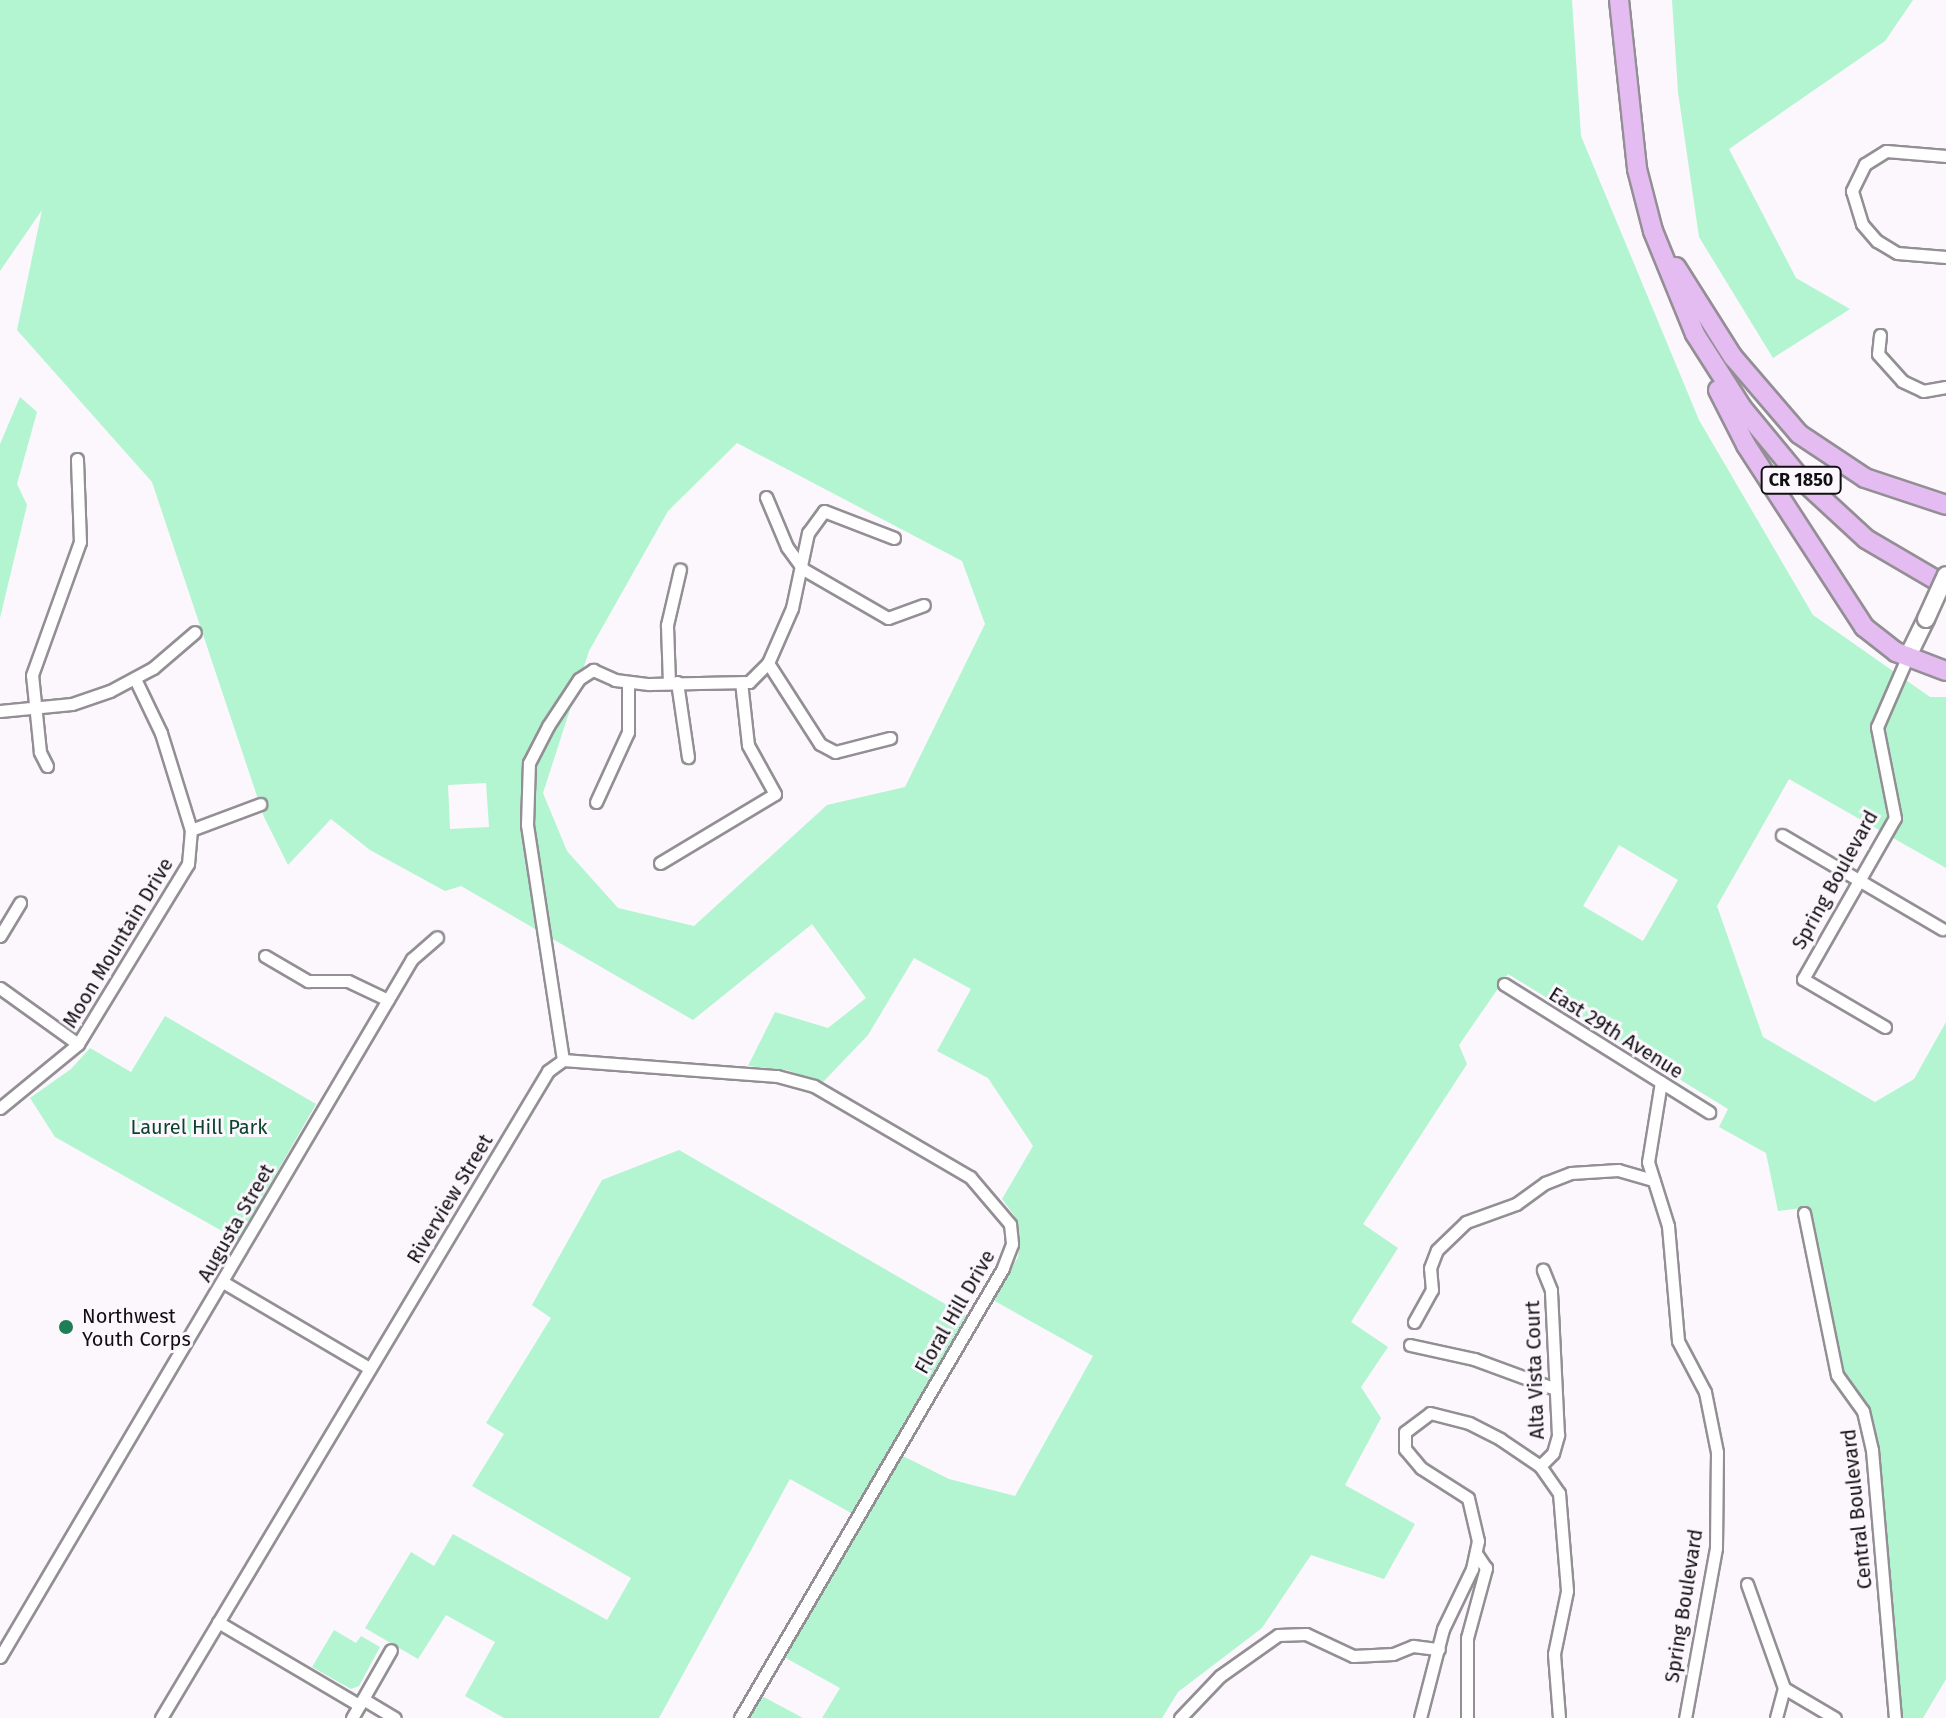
<!DOCTYPE html>
<style>
body{margin:0}
#map{position:relative;width:1946px;height:1718px;overflow:hidden;background:#fbf7fd;font-family:"Fira Sans",sans-serif}
div>[style]{position:absolute}
.green>*{inset:0;background:#b2f5d0}
.roads{filter:drop-shadow(2px 0 #938f94) drop-shadow(-2px 0 #938f94) drop-shadow(0 2px #938f94) drop-shadow(0 -2px #938f94)}
.street>*{height:11px;margin:-5.5px;padding:0 5.5px;transform-origin:5.5px;border-radius:5.5px;background:#fff}
.secondary>*{height:16px;margin:-8px;padding:0 8px;transform-origin:8px;border-radius:8px;background:#fff}
.primary>*{height:18px;margin:-9px;padding:0 9px;transform-origin:9px;border-radius:9px;background:#e4bcf1}
.bridges{filter:drop-shadow(2px 0 #938f94) drop-shadow(-2px 0 #938f94) drop-shadow(0 2px #938f94) drop-shadow(0 -2px #938f94)}
.secondary-bridge>*{height:16px;margin:-8px;padding:0 8px;transform-origin:8px;border-radius:8px;background:#fff}
.dots>*{width:22px;height:22px;translate:-50% -50%;box-sizing:border-box;border:4px solid #fbf7fd;border-radius:50%}
span{translate:-50% -50%;white-space:nowrap;text-align:center;line-height:1.15;-webkit-text-stroke:6px #fbf7fd;paint-order:stroke}
.shield-label span{padding:2px 6px;background:#fbf7fd;border:2px solid;border-radius:6px;-webkit-text-stroke-width:0}
.shield-label{font-size:18px;color:#110f11;font-weight:700}
.street-label{font-size:20px;color:#110f11}
.park-label{font-size:20px;color:#0b432c}
.poi-label{font-size:20px;color:#110f11}
.left{translate:0 -50%;text-align:left}
</style>
<div id="map">
<div class="green">
<div style="clip-path:polygon(evenodd,0 0,1572px 0,1581px 136px,1699px 420px,1813px 615px,1930px 697px,1946px 697px,1946px 868px,1789px 779px,1717px 906px,1763px 1037px,1875px 1102px,1914px 1079px,1946px 1022px,1946px 1679px,1923px 1718px,1902px 1718px,1877px 1444px,1872px 1419px,1842px 1374px,1810px 1207px,1778px 1211px,1766px 1153px,1719px 1127px,1728px 1109px,1508px 974px,1459px 1045px,1467px 1064px,1363px 1224px,1398px 1248px,1351px 1322px,1388px 1347px,1361px 1387px,1381px 1418px,1345px 1485px,1415px 1524px,1384px 1579px,1311px 1555px,1262px 1628px,1178px 1692px,1162px 1718px,822px 1718px,840px 1688px,784px 1657px,903px 1456px,949px 1479px,1015px 1496px,1093px 1356px,993px 1300px,1018px 1257px,1020px 1237px,1014px 1215px,1002px 1199px,1033px 1146px,988px 1078px,937px 1051px,971px 989px,914px 958px,868px 1035px,822px 1083px,787px 1070px,748px 1066px,775px 1012px,828px 1028px,866px 998px,812px 924px,693px 1020px,461px 886px,445px 891px,370px 850px,331px 819px,288px 865px,264px 817px,152px 482px,17px 330px,42px 210px,0 271px,0 0,737px 443px,962px 561px,985px 624px,905px 787px,827px 805px,694px 926px,618px 908px,567px 851px,543px 793px,589px 651px,668px 511px,737px 443px,0 0,486px 783px,489px 827px,450px 829px,448px 785px,486px 783px,0 0,1619px 845px,1678px 880px,1643px 941px,1583px 906px,1619px 845px)"></div>
<div style="clip-path:polygon(1672px 0,1913px 0,1885px 41px,1729px 149px,1796px 278px,1850px 309px,1773px 358px,1699px 237px,1678px 92px)"></div>
<div style="clip-path:polygon(20px 397px,37px 412px,17px 484px,27px 505px,0 618px,0 444px)"></div>
<div style="clip-path:polygon(165px 1016px,316px 1104px,238px 1240px,55px 1137px,30px 1098px,71px 1069px,90px 1048px,131px 1072px)"></div>
<div style="clip-path:polygon(679px 1150px,966px 1316px,853px 1514px,790px 1479px,659px 1718px,504px 1718px,465px 1696px,495px 1642px,446px 1615px,418px 1659px,365px 1628px,411px 1552px,434px 1566px,453px 1534px,607px 1620px,631px 1578px,472px 1486px,504px 1434px,486px 1423px,551px 1318px,532px 1305px,602px 1180px)"></div>
<div style="clip-path:polygon(334px 1630px,356px 1643px,361px 1636px,380px 1647px,359px 1686px,351px 1689px,312px 1667px)"></div>
<div style="clip-path:polygon(762px 1696px,803px 1718px,748px 1718px)"></div>
</div>
<div class="roads">
<div class="street">
<div style="left:1946px;top:156px;width:60px;rotate:-175.2deg"></div>
<div style="left:1886px;top:151px;width:25px;rotate:148deg"></div>
<div style="left:1865px;top:164px;width:30px;rotate:116deg"></div>
<div style="left:1852px;top:191px;width:34px;rotate:73deg"></div>
<div style="left:1862px;top:224px;width:23px;rotate:49deg"></div>
<div style="left:1877px;top:241px;width:23px;rotate:31deg"></div>
<div style="left:1897px;top:253px;width:49px;rotate:4.7deg"></div>
<div style="left:1880px;top:335px;width:19px;rotate:96deg"></div>
<div style="left:1878px;top:354px;width:36px;rotate:48deg"></div>
<div style="left:1902px;top:381px;width:23px;rotate:25deg"></div>
<div style="left:1923px;top:391px;width:23px;rotate:-10deg"></div>
<div style="left:766px;top:497px;width:54px;rotate:67.2deg"></div>
<div style="left:787px;top:547px;width:27px;rotate:54deg"></div>
<div style="left:803px;top:569px;width:98px;rotate:30deg"></div>
<div style="left:888px;top:618px;width:38px;rotate:-20deg"></div>
<div style="left:768px;top:663px;width:96px;rotate:57.3deg"></div>
<div style="left:820px;top:744px;width:17px;rotate:28deg"></div>
<div style="left:835px;top:752px;width:57px;rotate:-14.3deg"></div>
<div style="left:677px;top:682px;width:76px;rotate:81.7deg"></div>
<div style="left:669px;top:683px;width:58px;rotate:-92deg"></div>
<div style="left:667px;top:625px;width:57px;rotate:-76.9deg"></div>
<div style="left:0;top:711px;width:72px;rotate:-5.6deg"></div>
<div style="left:72px;top:704px;width:40px;rotate:-18.9deg"></div>
<div style="left:110px;top:691px;width:49px;rotate:-28.1deg"></div>
<div style="left:153px;top:668px;width:55px;rotate:-40.6deg"></div>
<div style="left:47px;top:766px;width:16px;rotate:-117deg"></div>
<div style="left:40px;top:752px;width:77px;rotate:-95.9deg"></div>
<div style="left:32px;top:675px;width:141px;rotate:-70.2deg"></div>
<div style="left:80px;top:542px;width:83px;rotate:-92.1deg"></div>
<div style="left:596px;top:802px;width:77px;rotate:-65.4deg"></div>
<div style="left:628px;top:732px;width:50px;rotate:-90deg"></div>
<div style="left:191px;top:830px;width:74px;rotate:-20.6deg"></div>
<div style="left:1782px;top:835px;width:186px;rotate:30.4deg"></div>
<div style="left:660px;top:863px;width:134px;rotate:-31deg"></div>
<div style="left:775px;top:794px;width:56px;rotate:-118.9deg"></div>
<div style="left:748px;top:745px;width:63px;rotate:-96.3deg"></div>
<div style="left:0;top:936px;width:39px;rotate:-59deg"></div>
<div style="left:265px;top:956px;width:50px;rotate:30.2deg"></div>
<div style="left:308px;top:981px;width:40px"></div>
<div style="left:348px;top:981px;width:44px;rotate:25.4deg"></div>
<div style="left:1504px;top:984px;width:242px;rotate:32deg"></div>
<div style="left:0;top:988px;width:96px;rotate:35.7deg"></div>
<div style="left:1885px;top:1027px;width:95px;rotate:-149.7deg"></div>
<div style="left:1803px;top:979px;width:185px;rotate:-60.3deg"></div>
<div style="left:1895px;top:818px;width:93px;rotate:-101.2deg"></div>
<div style="left:1877px;top:727px;width:75px;rotate:-66.5deg"></div>
<div style="left:563px;top:1060px;width:215px;rotate:4.3deg"></div>
<div style="left:777px;top:1076px;width:38px;rotate:15deg"></div>
<div style="left:814px;top:1086px;width:181px;rotate:30.3deg"></div>
<div style="left:970px;top:1177px;width:62px;rotate:49.6deg"></div>
<div style="left:1010px;top:1224px;width:20px;rotate:84deg"></div>
<div style="left:1012px;top:1244px;width:26px;rotate:111deg"></div>
<div style="left:1003px;top:1268px;width:521px;rotate:120.3deg"></div>
<div style="left:1661px;top:1082px;width:81px;rotate:99.2deg"></div>
<div style="left:1648px;top:1162px;width:67px;rotate:72.6deg"></div>
<div style="left:1668px;top:1226px;width:115px;rotate:85deg"></div>
<div style="left:1678px;top:1341px;width:58px;rotate:62.1deg"></div>
<div style="left:1705px;top:1392px;width:61px;rotate:78.7deg"></div>
<div style="left:1717px;top:1452px;width:96px;rotate:90.6deg"></div>
<div style="left:1716px;top:1548px;width:173px;rotate:100.3deg"></div>
<div style="left:0;top:1108px;width:101px;rotate:-39.4deg"></div>
<div style="left:78px;top:1044px;width:211px;rotate:-58.6deg"></div>
<div style="left:188px;top:864px;width:34px;rotate:-85deg"></div>
<div style="left:191px;top:830px;width:102px;rotate:-107.2deg"></div>
<div style="left:161px;top:733px;width:60px;rotate:-115.7deg"></div>
<div style="left:1804px;top:1213px;width:165px;rotate:78.5deg"></div>
<div style="left:1837px;top:1375px;width:44px;rotate:54.2deg"></div>
<div style="left:1863px;top:1411px;width:40px;rotate:77deg"></div>
<div style="left:1872px;top:1450px;width:269px;rotate:85.1deg"></div>
<div style="left:223px;top:1282px;width:169px;rotate:30.5deg"></div>
<div style="left:1414px;top:1322px;width:37px;rotate:-61deg"></div>
<div style="left:1432px;top:1290px;width:22px;rotate:-95deg"></div>
<div style="left:1430px;top:1268px;width:19px;rotate:-69deg"></div>
<div style="left:1437px;top:1250px;width:40px;rotate:-44deg"></div>
<div style="left:1466px;top:1222px;width:53px;rotate:-19.8deg"></div>
<div style="left:1516px;top:1204px;width:36px;rotate:-36deg"></div>
<div style="left:1545px;top:1183px;width:28px;rotate:-21deg"></div>
<div style="left:1571px;top:1173px;width:47px;rotate:-3.7deg"></div>
<div style="left:1618px;top:1170px;width:37px;rotate:16deg"></div>
<div style="left:1410px;top:1345px;width:66px;rotate:12.3deg"></div>
<div style="left:1474px;top:1359px;width:84px;rotate:20.2deg"></div>
<div style="left:1540px;top:1466px;width:18px;rotate:-45deg"></div>
<div style="left:1553px;top:1453px;width:19px;rotate:-74deg"></div>
<div style="left:1558px;top:1435px;width:145px;rotate:-92.8deg"></div>
<div style="left:1551px;top:1290px;width:22px;rotate:-112deg"></div>
<div style="left:1747px;top:1584px;width:110px;rotate:70.4deg"></div>
<div style="left:1784px;top:1688px;width:31px;rotate:105deg"></div>
<div style="left:218px;top:1622px;width:164px;rotate:30.5deg"></div>
<div style="left:0;top:1657px;width:811px;rotate:-59.45deg"></div>
<div style="left:412px;top:959px;width:33px;rotate:-41deg"></div>
<div style="left:1784px;top:1688px;width:59px;rotate:30.5deg"></div>
<div style="left:363px;top:1699px;width:37px;rotate:31deg"></div>
<div style="left:161px;top:1718px;width:754px;rotate:-59.11deg"></div>
<div style="left:548px;top:1071px;width:19px;rotate:-36deg"></div>
<div style="left:563px;top:1060px;width:238px;rotate:-98.7deg"></div>
<div style="left:527px;top:825px;width:62px;rotate:-88.2deg"></div>
<div style="left:529px;top:763px;width:42px;rotate:-62.8deg"></div>
<div style="left:548px;top:726px;width:56px;rotate:-56.6deg"></div>
<div style="left:579px;top:679px;width:17px;rotate:-33deg"></div>
<div style="left:593px;top:670px;width:24px;rotate:24deg"></div>
<div style="left:615px;top:680px;width:34px;rotate:7deg"></div>
<div style="left:649px;top:684px;width:100px;rotate:-1.1deg"></div>
<div style="left:749px;top:682px;width:27px;rotate:-45deg"></div>
<div style="left:768px;top:663px;width:60px;rotate:-66.4deg"></div>
<div style="left:792px;top:608px;width:77px;rotate:-78deg"></div>
<div style="left:808px;top:533px;width:27px;rotate:-54deg"></div>
<div style="left:824px;top:511px;width:75px;rotate:21.1deg"></div>
<div style="left:352px;top:1718px;width:78px;rotate:-60.2deg"></div>
<div style="left:1180px;top:1718px;width:58px;rotate:-46.4deg"></div>
<div style="left:1220px;top:1676px;width:71px;rotate:-35.3deg"></div>
<div style="left:1278px;top:1635px;width:28px;rotate:-2deg"></div>
<div style="left:1306px;top:1634px;width:52px;rotate:25.1deg"></div>
<div style="left:1353px;top:1656px;width:40px;rotate:-2.9deg"></div>
<div style="left:1393px;top:1654px;width:22px;rotate:-22deg"></div>
<div style="left:1413px;top:1646px;width:26px;rotate:7deg"></div>
<div style="left:1420px;top:1718px;width:92px;rotate:-75.5deg"></div>
<div style="left:1443px;top:1629px;width:67px;rotate:-64.2deg"></div>
<div style="left:1472px;top:1569px;width:29px;rotate:-78deg"></div>
<div style="left:1478px;top:1541px;width:44px;rotate:-103.1deg"></div>
<div style="left:1468px;top:1498px;width:56px;rotate:-147.4deg"></div>
<div style="left:1421px;top:1468px;width:25px;rotate:-130deg"></div>
<div style="left:1405px;top:1449px;width:17px;rotate:-90deg"></div>
<div style="left:1405px;top:1432px;width:31px;rotate:-37deg"></div>
<div style="left:1430px;top:1413px;width:40px;rotate:14.4deg"></div>
<div style="left:1469px;top:1423px;width:35px;rotate:27deg"></div>
<div style="left:1500px;top:1439px;width:48px;rotate:34deg"></div>
<div style="left:1540px;top:1466px;width:33px;rotate:55deg"></div>
<div style="left:1559px;top:1493px;width:98px;rotate:85.3deg"></div>
<div style="left:1567px;top:1591px;width:64px;rotate:101.7deg"></div>
<div style="left:1554px;top:1654px;width:64px;rotate:85.5deg"></div>
<div style="left:1467px;top:1718px;width:80px;rotate:-90deg"></div>
<div style="left:1467px;top:1638px;width:73px;rotate:-74.8deg"></div>
<div style="left:1486px;top:1568px;width:18px;rotate:-124deg"></div>
</div>
<div class="secondary">
<div style="left:1907px;top:658px;width:43px;rotate:-64deg"></div>
</div>
<div class="primary">
<div style="left:1619px;top:0;width:170px;rotate:83.9deg"></div>
<div style="left:1637px;top:169px;width:64px;rotate:75.5deg"></div>
<div style="left:1653px;top:231px;width:111px;rotate:67.8deg"></div>
<div style="left:1695px;top:334px;width:89px;rotate:57.4deg"></div>
<div style="left:1743px;top:409px;width:91px;rotate:50.4deg"></div>
<div style="left:1801px;top:479px;width:88px;rotate:42.7deg"></div>
<div style="left:1866px;top:539px;width:93px;rotate:30.4deg"></div>
<div style="left:1676px;top:267px;width:107px;rotate:57.7deg"></div>
<div style="left:1733px;top:357px;width:101px;rotate:49.4deg"></div>
<div style="left:1799px;top:434px;width:79px;rotate:33.7deg"></div>
<div style="left:1865px;top:478px;width:85px;rotate:18.4deg"></div>
<div style="left:1718px;top:390px;width:62px;rotate:63deg"></div>
<div style="left:1746px;top:445px;width:217px;rotate:57deg"></div>
<div style="left:1864px;top:627px;width:41px;rotate:38deg"></div>
<div style="left:1896px;top:652px;width:53px;rotate:20.8deg"></div>
</div>
</div>
<div class="bridges">
<div class="secondary-bridge">
<div style="left:1926px;top:619px;width:48px;rotate:-65.6deg"></div>
</div>
</div>
<div class="dots">
<div style="left:66px;top:1327px;background:#1e7e56"></div>
</div>
<div class="shield-label">
<span style="left:1801px;top:480px">CR 1850</span>
</div>
<div class="street-label">
<span style="left:1835px;top:880px;rotate:-61deg">Spring Boulevard</span>
<span style="left:118px;top:943px;rotate:-59deg">Moon Mountain Drive</span>
<span style="left:1616px;top:1033px;rotate:32deg">East 29th Avenue</span>
<span style="left:450px;top:1199px;rotate:-59deg">Riverview Street</span>
<span style="left:236px;top:1223px;rotate:-60deg">Augusta Street</span>
<span style="left:955px;top:1312px;rotate:-60deg">Floral Hill Drive</span>
<span style="left:1535px;top:1370px;rotate:-92deg">Alta Vista Court</span>
<span style="left:1857px;top:1509px;rotate:-96deg">Central Boulevard</span>
<span style="left:1684px;top:1606px;rotate:-81deg">Spring Boulevard</span>
</div>
<div class="park-label">
<span style="left:199px;top:1127px">Laurel Hill Park</span>
</div>
<div class="poi-label">
<span class="left" style="left:82px;top:1328px">Northwest<br>Youth Corps</span>
</div>
</div>
